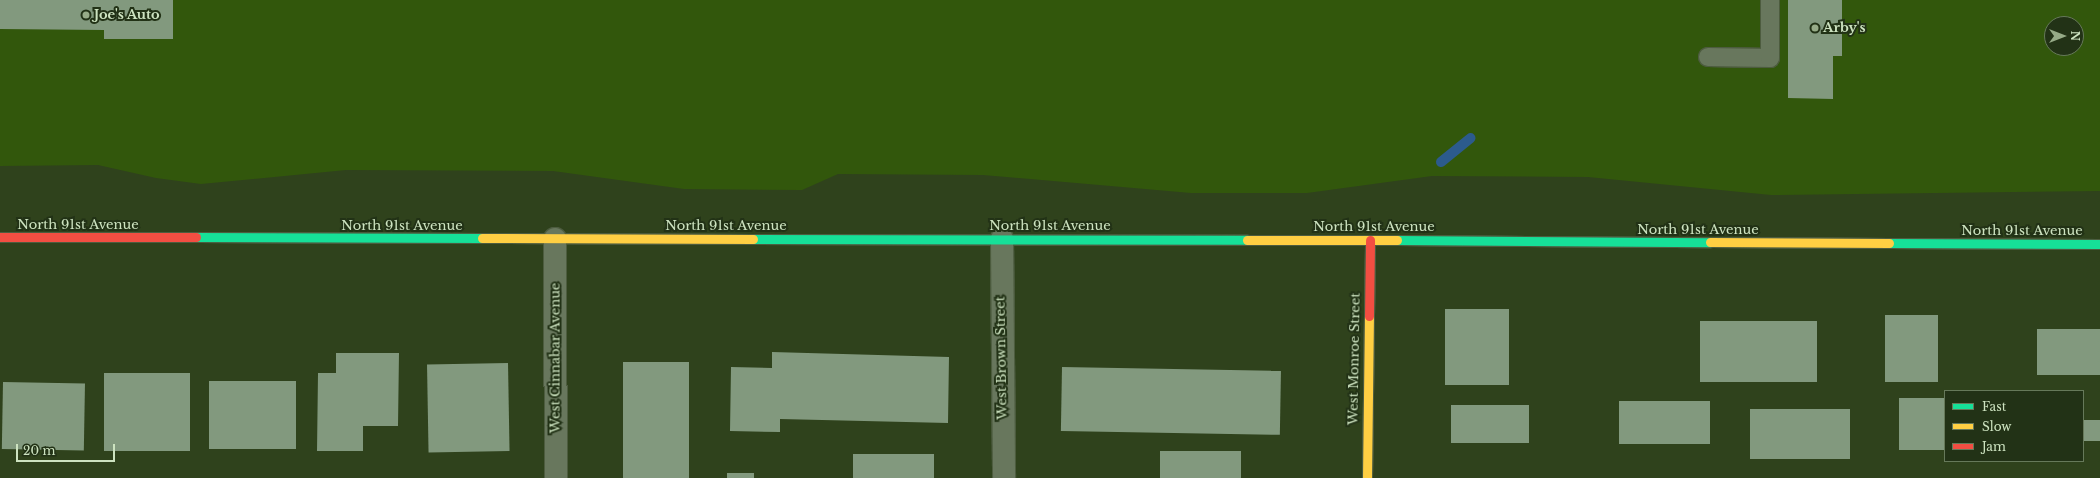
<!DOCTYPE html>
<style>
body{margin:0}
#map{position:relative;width:2100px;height:478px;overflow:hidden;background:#2f421c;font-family:"Libre Baskerville",serif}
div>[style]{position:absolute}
.built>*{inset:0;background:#32570c}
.stream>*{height:10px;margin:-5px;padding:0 5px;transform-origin:5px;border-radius:5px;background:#2c5b8d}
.building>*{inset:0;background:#82997e;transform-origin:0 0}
.roads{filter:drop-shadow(1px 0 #4d5c3f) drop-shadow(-1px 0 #4d5c3f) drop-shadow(0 1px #4d5c3f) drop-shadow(0 -1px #4d5c3f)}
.lane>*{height:18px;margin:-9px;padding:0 9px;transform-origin:9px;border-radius:9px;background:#68775d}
.street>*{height:22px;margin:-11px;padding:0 11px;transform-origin:11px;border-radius:11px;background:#68775d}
.fast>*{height:9px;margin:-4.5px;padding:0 4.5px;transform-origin:4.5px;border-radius:4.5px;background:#16e098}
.slow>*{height:9px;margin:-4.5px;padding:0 4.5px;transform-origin:4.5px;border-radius:4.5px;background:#ffcf43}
.jam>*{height:9px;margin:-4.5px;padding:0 4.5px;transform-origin:4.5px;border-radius:4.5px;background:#f24e42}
.dots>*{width:11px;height:11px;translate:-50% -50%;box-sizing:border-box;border:2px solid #223216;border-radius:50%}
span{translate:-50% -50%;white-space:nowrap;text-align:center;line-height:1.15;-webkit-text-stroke:4px #223216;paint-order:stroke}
.poi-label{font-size:13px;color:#cde3c0;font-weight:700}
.left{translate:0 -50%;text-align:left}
.street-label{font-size:13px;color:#cde3c0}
.legend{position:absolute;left:1944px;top:390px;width:140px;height:72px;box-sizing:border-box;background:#223216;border:1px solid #66795a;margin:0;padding:5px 7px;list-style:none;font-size:12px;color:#cde3c0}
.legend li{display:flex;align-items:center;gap:8px;height:20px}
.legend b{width:20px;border:1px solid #66795a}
.north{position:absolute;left:2044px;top:16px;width:40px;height:40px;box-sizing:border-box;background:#223216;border:1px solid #66795a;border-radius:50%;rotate:90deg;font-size:11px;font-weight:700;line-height:16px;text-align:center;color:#cde3c0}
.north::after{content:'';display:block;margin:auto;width:14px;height:18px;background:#96ab87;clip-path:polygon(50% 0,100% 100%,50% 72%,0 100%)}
.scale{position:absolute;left:16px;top:444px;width:99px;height:18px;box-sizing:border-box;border:2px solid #cde3c0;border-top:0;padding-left:5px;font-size:12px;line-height:14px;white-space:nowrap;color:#cde3c0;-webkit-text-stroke:3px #223216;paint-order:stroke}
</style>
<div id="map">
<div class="built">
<div style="clip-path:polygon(evenodd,0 0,2100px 0,2100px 191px,1771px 195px,1588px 177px,1432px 176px,1307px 193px,1191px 193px,983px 175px,838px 174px,802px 190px,684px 189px,553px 171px,346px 170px,201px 184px,156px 178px,98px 165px,0 166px,0 0,2052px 24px,2076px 24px,2076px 48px,2052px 48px,2052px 24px)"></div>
</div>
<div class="stream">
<div style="left:1441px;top:162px;width:38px;rotate:-39deg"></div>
</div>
<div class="building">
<div style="clip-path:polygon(0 0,173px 0,173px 39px,104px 39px,104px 30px,0 29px)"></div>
<div style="clip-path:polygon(1788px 0,1842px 0,1842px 56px,1833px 56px,1833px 99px,1788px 98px)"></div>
<div style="left:1445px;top:309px;width:64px;height:76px"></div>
<div style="left:1885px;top:315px;width:53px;height:67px"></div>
<div style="left:1700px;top:321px;width:117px;height:61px"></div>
<div style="left:2100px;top:329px;width:46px;height:63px;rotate:90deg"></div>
<div style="clip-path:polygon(772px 352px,949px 357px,948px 423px,780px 419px,780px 432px,730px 431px,731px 367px,772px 368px)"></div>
<div style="clip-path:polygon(336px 353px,399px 353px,398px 426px,363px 426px,363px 451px,317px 451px,318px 373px,336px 373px)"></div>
<div style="left:623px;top:362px;width:66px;height:116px"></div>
<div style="left:508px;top:363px;width:88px;height:81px;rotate:89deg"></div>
<div style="left:1062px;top:367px;width:219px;height:64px;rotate:1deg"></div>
<div style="left:104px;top:373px;width:86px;height:78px"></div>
<div style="left:209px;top:381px;width:87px;height:68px"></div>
<div style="left:3px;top:382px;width:82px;height:67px;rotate:1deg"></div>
<div style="left:1899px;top:398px;width:46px;height:52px"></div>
<div style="left:1619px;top:401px;width:91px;height:43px"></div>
<div style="left:1451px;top:405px;width:78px;height:38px"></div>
<div style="left:1750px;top:409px;width:100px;height:50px"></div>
<div style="left:2083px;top:420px;width:17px;height:21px"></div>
<div style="left:1160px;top:451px;width:81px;height:27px"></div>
<div style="left:934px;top:454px;width:24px;height:81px;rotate:90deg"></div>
<div style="left:727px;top:473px;width:27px;height:5px"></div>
</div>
<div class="roads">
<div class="lane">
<div style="left:1708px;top:57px;width:62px;rotate:0.9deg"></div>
<div style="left:1770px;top:58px;width:58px;rotate:-90deg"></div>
</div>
<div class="street">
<div style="left:555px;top:239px;width:239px;rotate:89.8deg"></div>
<div style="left:1002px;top:239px;width:239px;rotate:89.5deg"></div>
</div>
<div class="fast">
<div style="left:196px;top:237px;width:286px;rotate:0.2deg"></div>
<div style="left:753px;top:239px;width:494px;rotate:0.1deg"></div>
<div style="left:1397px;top:240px;width:313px;rotate:0.4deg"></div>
<div style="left:1889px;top:243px;width:211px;rotate:0.3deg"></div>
</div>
<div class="slow">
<div style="left:482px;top:238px;width:271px;rotate:0.2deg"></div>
<div style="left:1247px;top:240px;width:150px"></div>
<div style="left:1710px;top:242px;width:179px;rotate:0.3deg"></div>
<div style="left:1367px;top:478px;width:162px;rotate:-89.3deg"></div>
</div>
<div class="jam">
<div style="left:0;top:237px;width:196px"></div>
<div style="left:1369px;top:316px;width:76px;rotate:-89.2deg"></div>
</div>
</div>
<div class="dots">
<div style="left:86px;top:15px;background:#96ab87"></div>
<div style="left:1815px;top:28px;background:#96ab87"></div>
</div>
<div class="poi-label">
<span class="left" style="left:94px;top:15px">Joe's Auto</span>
<span class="left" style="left:1823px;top:28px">Arby's</span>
</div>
<div class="street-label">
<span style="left:78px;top:225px">North 91st Avenue</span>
<span style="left:402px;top:226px">North 91st Avenue</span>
<span style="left:726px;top:226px">North 91st Avenue</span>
<span style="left:1050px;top:226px">North 91st Avenue</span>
<span style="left:1374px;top:227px">North 91st Avenue</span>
<span style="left:1698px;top:230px">North 91st Avenue</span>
<span style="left:2022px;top:231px">North 91st Avenue</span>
<span style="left:556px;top:358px;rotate:-90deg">West Cinnabar Avenue</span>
<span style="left:1002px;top:358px;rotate:-91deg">West Brown Street</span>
<span style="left:1355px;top:359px;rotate:-89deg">West Monroe Street</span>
</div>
<ul class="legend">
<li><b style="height:5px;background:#16e098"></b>Fast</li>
<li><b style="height:5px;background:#ffcf43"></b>Slow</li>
<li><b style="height:5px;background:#f24e42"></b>Jam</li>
</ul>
<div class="north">N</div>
<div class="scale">20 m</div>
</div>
